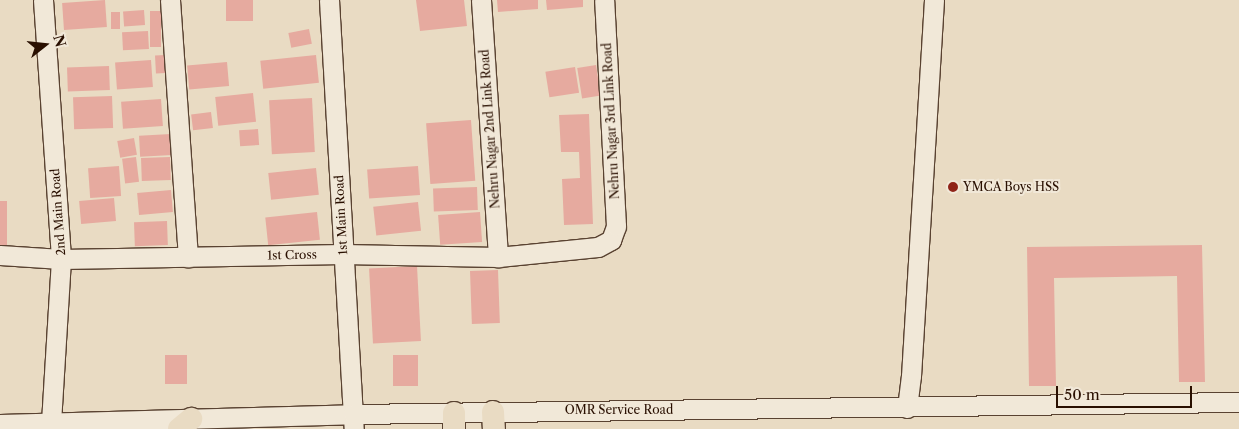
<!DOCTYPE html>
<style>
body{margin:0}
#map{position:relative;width:1239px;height:429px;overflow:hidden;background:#e9dbc3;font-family:"Libre Caslon Text",serif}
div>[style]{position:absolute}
.building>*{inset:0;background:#e6aa9f;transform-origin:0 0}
.roads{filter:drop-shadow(1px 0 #594231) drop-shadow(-1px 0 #594231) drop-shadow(0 1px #594231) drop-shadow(0 -1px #594231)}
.minor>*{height:19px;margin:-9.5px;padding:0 9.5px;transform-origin:9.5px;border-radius:9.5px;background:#f1e8d8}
.major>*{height:22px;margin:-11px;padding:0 11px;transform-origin:11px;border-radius:11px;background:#e9dbc3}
.dots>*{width:14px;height:14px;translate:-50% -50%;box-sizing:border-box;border:2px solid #f1e8d8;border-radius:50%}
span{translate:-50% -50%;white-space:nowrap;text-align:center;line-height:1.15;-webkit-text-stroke:4px #f1e8d8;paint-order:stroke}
.street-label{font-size:12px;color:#290f00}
.poi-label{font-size:12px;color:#290f00}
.left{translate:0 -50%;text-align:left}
.north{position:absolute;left:20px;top:20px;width:50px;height:50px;-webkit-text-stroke:4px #f1e8d8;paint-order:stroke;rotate:74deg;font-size:14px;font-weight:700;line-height:20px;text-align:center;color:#290f00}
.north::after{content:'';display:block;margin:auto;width:18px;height:22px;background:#290f00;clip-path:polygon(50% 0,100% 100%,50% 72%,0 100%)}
.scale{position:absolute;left:1056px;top:386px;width:136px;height:22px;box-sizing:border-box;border:2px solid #290f00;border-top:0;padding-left:6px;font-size:15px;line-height:18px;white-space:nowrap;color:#290f00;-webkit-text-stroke:4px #f1e8d8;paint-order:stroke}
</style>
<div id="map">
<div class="building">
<div style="left:105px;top:0;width:27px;height:43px;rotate:86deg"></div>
<div style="left:226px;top:0;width:27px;height:21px"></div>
<div style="clip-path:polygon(416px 0,464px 0,467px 26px,420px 31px)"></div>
<div style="clip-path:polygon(497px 0,538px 0,538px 9px,498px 12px)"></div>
<div style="clip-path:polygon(546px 0,583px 0,583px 7px,547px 10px)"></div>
<div style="left:144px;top:10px;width:15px;height:21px;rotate:86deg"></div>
<div style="left:150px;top:11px;width:11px;height:36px"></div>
<div style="left:111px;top:12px;width:9px;height:17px"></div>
<div style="left:309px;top:29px;width:15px;height:21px;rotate:79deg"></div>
<div style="left:148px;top:31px;width:18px;height:26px;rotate:87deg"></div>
<div style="left:165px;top:55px;width:18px;height:10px;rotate:87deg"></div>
<div style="left:316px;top:55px;width:28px;height:56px;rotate:84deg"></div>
<div style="left:151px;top:60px;width:27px;height:36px;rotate:86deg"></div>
<div style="left:227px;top:62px;width:24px;height:40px;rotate:85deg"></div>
<div style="left:596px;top:65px;width:31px;height:19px;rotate:81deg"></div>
<div style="left:109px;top:66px;width:24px;height:42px;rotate:88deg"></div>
<div style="left:575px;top:67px;width:26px;height:30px;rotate:81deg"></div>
<div style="left:253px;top:93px;width:29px;height:38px;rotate:84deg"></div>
<div style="left:112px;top:96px;width:32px;height:39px;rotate:88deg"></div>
<div style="left:312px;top:98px;width:54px;height:43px;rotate:87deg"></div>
<div style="left:161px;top:99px;width:27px;height:40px;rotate:86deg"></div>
<div style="left:211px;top:112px;width:16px;height:20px;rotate:83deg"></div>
<div style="clip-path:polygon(589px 114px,593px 224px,564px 225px,562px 179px,580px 178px,579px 152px,561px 152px,559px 115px)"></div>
<div style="left:471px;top:120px;width:61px;height:45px;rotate:86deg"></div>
<div style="left:258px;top:129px;width:16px;height:19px;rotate:86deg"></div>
<div style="left:171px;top:134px;width:21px;height:32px;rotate:87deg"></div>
<div style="left:134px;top:138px;width:17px;height:17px;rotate:80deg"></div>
<div style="left:136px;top:157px;width:25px;height:14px;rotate:83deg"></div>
<div style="left:170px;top:157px;width:23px;height:29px;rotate:88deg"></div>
<div style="left:119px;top:166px;width:30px;height:31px;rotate:86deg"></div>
<div style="left:418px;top:166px;width:29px;height:51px;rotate:86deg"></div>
<div style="left:316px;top:168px;width:27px;height:48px;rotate:84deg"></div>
<div style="left:477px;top:187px;width:23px;height:44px;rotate:88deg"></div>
<div style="left:171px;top:190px;width:22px;height:34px;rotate:85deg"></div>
<div style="left:114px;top:198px;width:23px;height:35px;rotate:85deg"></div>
<div style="left:0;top:201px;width:7px;height:44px"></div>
<div style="left:418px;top:202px;width:29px;height:45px;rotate:84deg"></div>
<div style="left:317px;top:212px;width:28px;height:52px;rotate:84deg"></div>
<div style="left:480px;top:212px;width:30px;height:42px;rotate:86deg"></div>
<div style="left:167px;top:221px;width:24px;height:33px;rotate:88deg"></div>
<div style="clip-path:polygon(1202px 245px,1205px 382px,1179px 382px,1177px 276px,1054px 278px,1056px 386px,1029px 386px,1027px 247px)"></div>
<div style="left:417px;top:266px;width:75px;height:48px;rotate:87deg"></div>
<div style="left:498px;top:270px;width:53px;height:28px;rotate:88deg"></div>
<div style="left:165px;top:355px;width:22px;height:29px"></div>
<div style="left:393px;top:355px;width:25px;height:31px"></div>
</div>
<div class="roads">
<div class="minor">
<div style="left:43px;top:0;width:260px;rotate:86deg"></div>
<div style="left:61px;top:259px;width:164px;rotate:93.5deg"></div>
<div style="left:170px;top:0;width:258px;rotate:86deg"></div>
<div style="left:329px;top:0;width:430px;rotate:86.7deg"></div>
<div style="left:481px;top:0;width:258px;rotate:86.2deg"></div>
<div style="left:0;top:255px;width:61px;rotate:3.8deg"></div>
<div style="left:61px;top:259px;width:282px;rotate:-1deg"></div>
<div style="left:343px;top:254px;width:155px;rotate:1.1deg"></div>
<div style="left:498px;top:257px;width:100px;rotate:-5.7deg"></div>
<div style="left:598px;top:247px;width:15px;rotate:-28deg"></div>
<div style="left:611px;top:240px;width:15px;rotate:-70deg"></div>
<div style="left:616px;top:226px;width:226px;rotate:-93deg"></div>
<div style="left:907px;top:408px;width:32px;rotate:-83deg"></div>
<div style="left:911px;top:376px;width:377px;rotate:-86.5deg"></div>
<div style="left:0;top:424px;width:353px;rotate:-1.6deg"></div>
<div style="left:353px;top:414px;width:886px;rotate:-0.78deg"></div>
</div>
<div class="major">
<div style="left:493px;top:412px;width:17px;rotate:87deg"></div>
<div style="left:179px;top:429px;width:16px;rotate:-40deg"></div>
<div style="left:454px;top:429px;width:16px;rotate:-90deg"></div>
</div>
</div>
<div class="dots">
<div style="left:953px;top:187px;background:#8f2418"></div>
</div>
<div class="street-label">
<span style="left:611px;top:121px;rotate:-93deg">Nehru Nagar 3rd Link Road</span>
<span style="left:490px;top:129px;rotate:-94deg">Nehru Nagar 2nd Link Road</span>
<span style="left:58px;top:212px;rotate:-94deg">2nd Main Road</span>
<span style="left:341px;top:215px;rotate:-93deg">1st Main Road</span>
<span style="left:292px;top:255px;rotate:-1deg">1st Cross</span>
<span style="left:619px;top:410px">OMR Service Road</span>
</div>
<div class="poi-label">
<span class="left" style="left:963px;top:187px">YMCA Boys HSS</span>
</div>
<div class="north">N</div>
<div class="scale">50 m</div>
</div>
